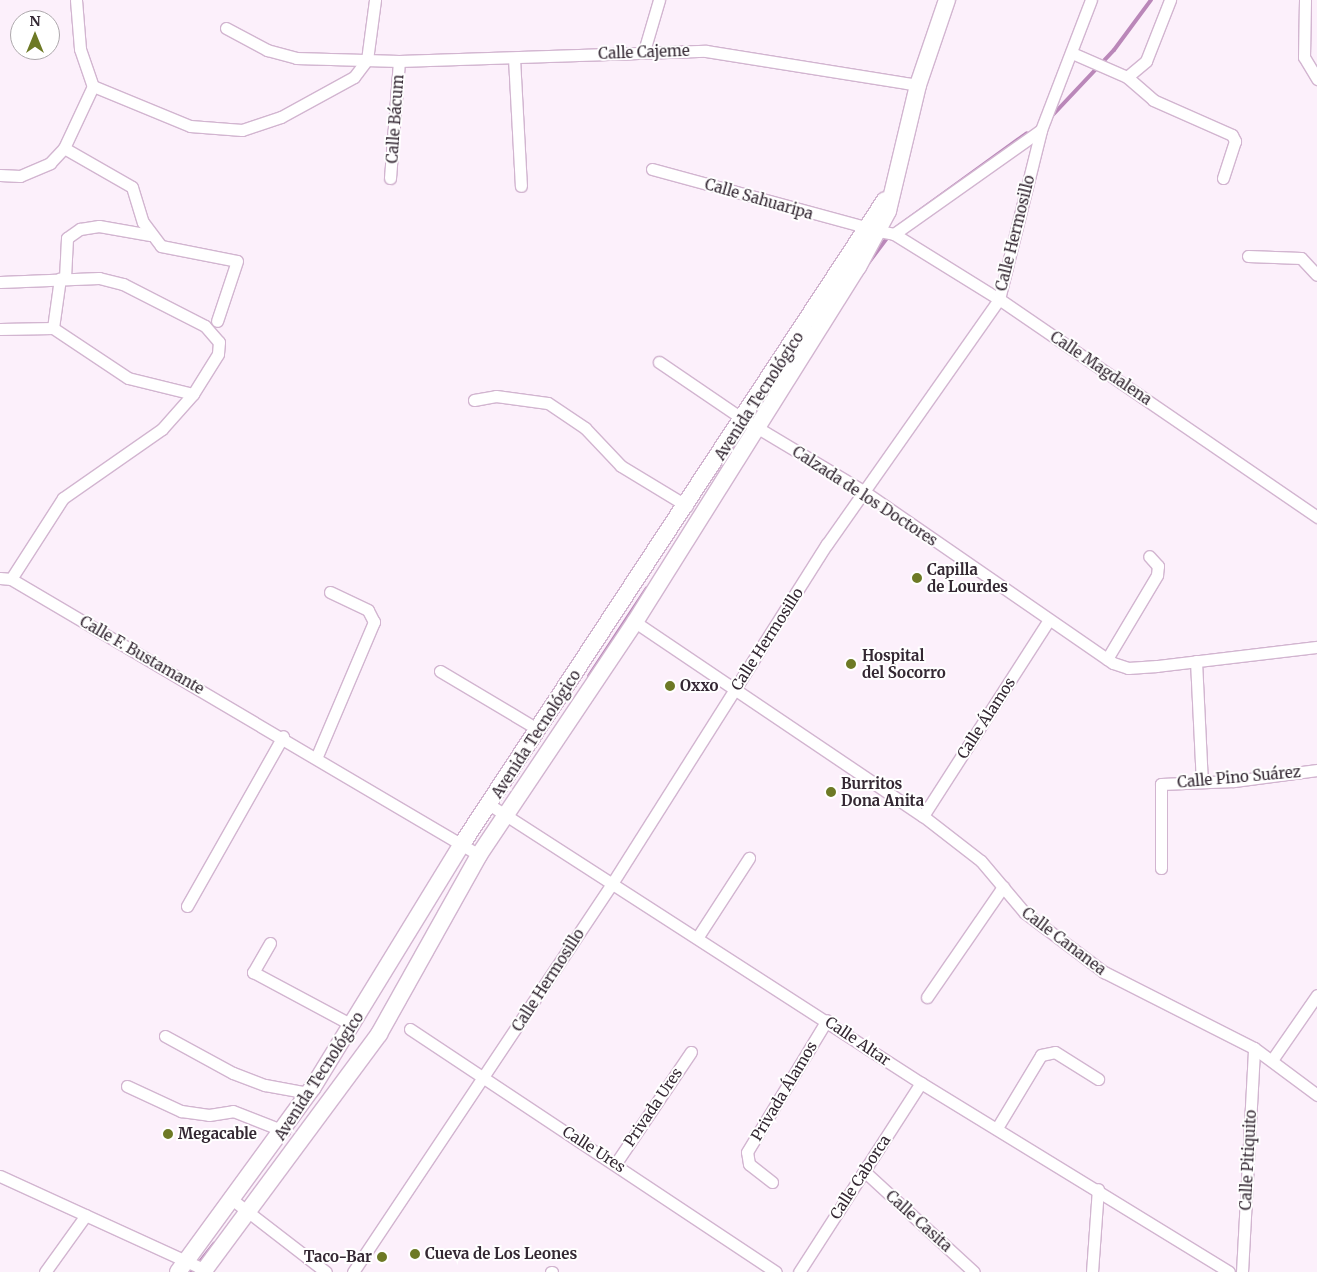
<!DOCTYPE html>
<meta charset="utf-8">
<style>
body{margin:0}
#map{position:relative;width:1317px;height:1272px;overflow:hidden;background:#fcf0fb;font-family:Merriweather,serif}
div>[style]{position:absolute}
.stream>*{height:4px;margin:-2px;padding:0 2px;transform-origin:2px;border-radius:2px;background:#ba87b9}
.roads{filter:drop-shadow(1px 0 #d2b5d0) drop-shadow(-1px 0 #d2b5d0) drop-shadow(0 1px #d2b5d0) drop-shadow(0 -1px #d2b5d0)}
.street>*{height:11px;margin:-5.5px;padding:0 5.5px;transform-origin:5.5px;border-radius:5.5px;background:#fff}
.secondary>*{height:16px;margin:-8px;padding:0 8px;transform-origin:8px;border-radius:8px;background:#fff}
.dots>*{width:14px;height:14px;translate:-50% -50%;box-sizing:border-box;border:2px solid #fff;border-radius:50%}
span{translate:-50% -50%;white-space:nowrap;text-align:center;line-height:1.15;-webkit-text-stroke:4px #fff;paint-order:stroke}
.street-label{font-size:15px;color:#342833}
.poi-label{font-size:15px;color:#342833;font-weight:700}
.left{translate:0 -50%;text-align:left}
.right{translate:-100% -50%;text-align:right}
.north{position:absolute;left:10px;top:10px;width:50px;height:50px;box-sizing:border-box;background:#fff;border:1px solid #aea9ad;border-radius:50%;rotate:0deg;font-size:14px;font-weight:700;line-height:20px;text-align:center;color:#342833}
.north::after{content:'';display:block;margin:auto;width:18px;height:22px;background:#6d7925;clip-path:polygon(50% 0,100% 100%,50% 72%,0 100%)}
</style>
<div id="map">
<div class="stream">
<div style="left:1048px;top:120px;width:96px;rotate:-46.7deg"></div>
<div style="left:1114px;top:50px;width:62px;rotate:-53.5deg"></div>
<div style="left:893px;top:230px;width:165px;rotate:-35.9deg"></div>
<div style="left:869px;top:262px;width:34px;rotate:-53deg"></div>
<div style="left:589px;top:676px;width:105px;rotate:-56.6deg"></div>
<div style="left:192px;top:1272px;width:36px;rotate:-52deg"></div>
</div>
<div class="roads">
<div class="street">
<div style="left:76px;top:0;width:49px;rotate:85.3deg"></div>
<div style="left:80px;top:49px;width:39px;rotate:71deg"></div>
<div style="left:93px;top:86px;width:105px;rotate:22.4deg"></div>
<div style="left:190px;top:126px;width:52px;rotate:4.4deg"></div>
<div style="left:242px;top:130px;width:41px;rotate:-18.4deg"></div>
<div style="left:281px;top:117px;width:83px;rotate:-28.7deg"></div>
<div style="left:354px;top:77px;width:21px;rotate:-53deg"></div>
<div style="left:367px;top:60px;width:61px;rotate:-82.4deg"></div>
<div style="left:1305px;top:0;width:57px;rotate:91deg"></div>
<div style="left:1304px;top:57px;width:26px;rotate:59deg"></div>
<div style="left:226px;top:28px;width:47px;rotate:28.2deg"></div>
<div style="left:267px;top:50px;width:30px;rotate:15deg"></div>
<div style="left:296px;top:58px;width:103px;rotate:1.7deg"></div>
<div style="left:399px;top:61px;width:307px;rotate:-1.9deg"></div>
<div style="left:706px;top:51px;width:215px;rotate:9.1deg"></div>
<div style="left:644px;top:51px;width:53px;rotate:-73.6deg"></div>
<div style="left:1072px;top:53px;width:60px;rotate:23.6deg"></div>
<div style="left:1127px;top:77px;width:35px;rotate:41deg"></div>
<div style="left:1153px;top:100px;width:86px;rotate:23.9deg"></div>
<div style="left:1232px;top:135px;width:7px;rotate:63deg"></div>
<div style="left:1235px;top:141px;width:39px;rotate:108deg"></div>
<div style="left:514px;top:58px;width:128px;rotate:86.9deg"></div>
<div style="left:1127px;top:77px;width:25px;rotate:-40deg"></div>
<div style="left:1146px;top:61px;width:66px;rotate:-68.5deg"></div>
<div style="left:64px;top:148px;width:78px;rotate:29.8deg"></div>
<div style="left:132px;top:187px;width:37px;rotate:73deg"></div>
<div style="left:143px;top:222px;width:30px;rotate:53deg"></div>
<div style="left:161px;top:246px;width:77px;rotate:11.2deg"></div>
<div style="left:237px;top:261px;width:63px;rotate:108.4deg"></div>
<div style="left:652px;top:169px;width:222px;rotate:15.2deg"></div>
<div style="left:0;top:175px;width:20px;rotate:3deg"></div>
<div style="left:20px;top:176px;width:33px;rotate:-23deg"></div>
<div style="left:50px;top:163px;width:21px;rotate:-47deg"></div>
<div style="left:64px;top:148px;width:68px;rotate:-64.9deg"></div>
<div style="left:390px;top:178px;width:117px;rotate:-85.6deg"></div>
<div style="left:879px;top:231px;width:15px;rotate:11deg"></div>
<div style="left:894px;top:234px;width:123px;rotate:31.8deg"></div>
<div style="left:999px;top:299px;width:386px;rotate:34.4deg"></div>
<div style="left:894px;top:234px;width:180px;rotate:-35.3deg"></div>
<div style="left:1248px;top:256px;width:53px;rotate:2.2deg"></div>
<div style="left:1301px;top:258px;width:23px;rotate:47deg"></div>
<div style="left:65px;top:278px;width:40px;rotate:-87.1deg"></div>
<div style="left:67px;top:238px;width:16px;rotate:-35deg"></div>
<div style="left:80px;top:229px;width:19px;rotate:-9deg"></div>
<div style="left:99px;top:226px;width:52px;rotate:10deg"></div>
<div style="left:0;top:282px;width:99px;rotate:-2.3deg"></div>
<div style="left:99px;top:278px;width:25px;rotate:14deg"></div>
<div style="left:123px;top:284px;width:92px;rotate:27.1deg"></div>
<div style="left:205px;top:326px;width:21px;rotate:49deg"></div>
<div style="left:219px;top:342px;width:12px;rotate:95deg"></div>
<div style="left:218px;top:354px;width:47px;rotate:122deg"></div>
<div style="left:193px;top:394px;width:47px;rotate:131.5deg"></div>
<div style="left:162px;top:429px;width:121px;rotate:145.1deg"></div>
<div style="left:63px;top:498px;width:96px;rotate:122.7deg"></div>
<div style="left:53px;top:328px;width:50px;rotate:-82deg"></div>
<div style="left:0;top:329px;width:53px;rotate:-1.1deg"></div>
<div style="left:53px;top:328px;width:90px;rotate:33.7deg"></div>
<div style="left:128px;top:378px;width:67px;rotate:13.8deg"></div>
<div style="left:659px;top:362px;width:102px;rotate:34.2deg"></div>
<div style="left:743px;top:419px;width:142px;rotate:30.9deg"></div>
<div style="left:865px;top:492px;width:301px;rotate:34.6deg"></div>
<div style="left:1113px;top:663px;width:16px;rotate:18deg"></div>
<div style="left:1128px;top:668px;width:29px;rotate:-4deg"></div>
<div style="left:1157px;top:666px;width:161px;rotate:-6.8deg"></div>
<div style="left:474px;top:400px;width:22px;rotate:-10deg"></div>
<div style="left:496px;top:396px;width:52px;rotate:7.7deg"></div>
<div style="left:548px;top:403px;width:45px;rotate:34deg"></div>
<div style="left:585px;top:428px;width:52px;rotate:46.5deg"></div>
<div style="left:621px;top:466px;width:77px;rotate:31.2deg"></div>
<div style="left:0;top:578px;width:11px;rotate:5deg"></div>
<div style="left:11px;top:579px;width:543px;rotate:30.53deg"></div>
<div style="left:635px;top:622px;width:347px;rotate:34deg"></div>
<div style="left:923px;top:816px;width:73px;rotate:37.8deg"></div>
<div style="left:981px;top:861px;width:68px;rotate:49.8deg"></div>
<div style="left:1025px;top:913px;width:99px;rotate:36.8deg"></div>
<div style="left:1104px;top:972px;width:168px;rotate:26.9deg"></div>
<div style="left:1254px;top:1048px;width:79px;rotate:36.7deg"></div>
<div style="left:1107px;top:659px;width:98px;rotate:-59.2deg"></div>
<div style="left:1157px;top:575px;width:9px;rotate:-84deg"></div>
<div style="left:1158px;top:566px;width:13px;rotate:-132deg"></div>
<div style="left:1196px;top:661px;width:121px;rotate:87.2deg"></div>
<div style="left:440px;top:671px;width:115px;rotate:30.8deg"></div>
<div style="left:317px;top:756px;width:146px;rotate:-67deg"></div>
<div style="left:374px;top:622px;width:13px;rotate:-117deg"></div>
<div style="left:368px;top:610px;width:42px;rotate:-154.7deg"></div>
<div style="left:490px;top:805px;width:513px;rotate:32.82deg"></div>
<div style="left:921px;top:1083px;width:361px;rotate:31.5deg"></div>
<div style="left:923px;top:816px;width:233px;rotate:-57.3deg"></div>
<div style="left:1161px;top:868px;width:84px;rotate:-90deg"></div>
<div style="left:1161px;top:784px;width:73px;rotate:-2.4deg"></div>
<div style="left:1234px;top:781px;width:84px;rotate:-7.5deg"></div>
<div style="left:187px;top:906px;width:195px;rotate:-60.5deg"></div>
<div style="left:699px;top:935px;width:92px;rotate:-57deg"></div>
<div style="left:270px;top:943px;width:34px;rotate:120deg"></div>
<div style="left:253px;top:972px;width:112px;rotate:28.2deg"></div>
<div style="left:927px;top:997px;width:134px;rotate:-55.4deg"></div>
<div style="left:410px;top:1029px;width:439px;rotate:33.6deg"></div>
<div style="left:165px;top:1036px;width:77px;rotate:28.6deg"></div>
<div style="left:233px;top:1073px;width:34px;rotate:21deg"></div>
<div style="left:265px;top:1085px;width:45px;rotate:10.3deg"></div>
<div style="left:1272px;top:1060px;width:79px;rotate:-55.3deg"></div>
<div style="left:127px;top:1086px;width:60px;rotate:24.8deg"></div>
<div style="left:181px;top:1111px;width:28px;rotate:8deg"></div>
<div style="left:209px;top:1115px;width:24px;rotate:-9deg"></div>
<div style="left:233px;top:1111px;width:55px;rotate:21.4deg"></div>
<div style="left:997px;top:1128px;width:85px;rotate:-58.9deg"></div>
<div style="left:1041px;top:1055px;width:14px;rotate:-12deg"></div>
<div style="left:1055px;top:1052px;width:51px;rotate:32.1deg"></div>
<div style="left:616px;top:1163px;width:134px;rotate:-56deg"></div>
<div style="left:864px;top:1171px;width:149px;rotate:42.6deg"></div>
<div style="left:0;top:1176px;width:226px;rotate:24.6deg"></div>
<div style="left:772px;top:1182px;width:29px;rotate:-142deg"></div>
<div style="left:749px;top:1164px;width:12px;rotate:-99deg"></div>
<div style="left:747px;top:1152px;width:154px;rotate:-58.8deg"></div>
<div style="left:234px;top:1201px;width:116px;rotate:37.7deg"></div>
<div style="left:45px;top:1272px;width:70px;rotate:-54.3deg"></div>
<div style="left:353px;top:1272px;width:469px;rotate:-56.3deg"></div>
<div style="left:613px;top:882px;width:400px;rotate:-57.7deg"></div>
<div style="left:827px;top:544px;width:299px;rotate:-54.9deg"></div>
<div style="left:999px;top:299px;width:174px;rotate:-76deg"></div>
<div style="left:1041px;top:130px;width:139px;rotate:-69deg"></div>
<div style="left:551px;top:1272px;width:1px"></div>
<div style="left:799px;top:1272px;width:225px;rotate:-57.2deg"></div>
<div style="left:1092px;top:1272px;width:83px;rotate:-85.9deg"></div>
<div style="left:1242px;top:1272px;width:224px;rotate:-86.9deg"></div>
</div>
<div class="secondary">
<div style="left:178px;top:1272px;width:229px;rotate:-53.9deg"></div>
<div style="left:313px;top:1087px;width:285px;rotate:-58.5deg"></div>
<div style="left:462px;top:844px;width:770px;rotate:-56.7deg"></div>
<div style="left:203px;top:1272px;width:296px;rotate:-53.5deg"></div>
<div style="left:379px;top:1034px;width:205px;rotate:-60.8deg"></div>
<div style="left:479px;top:855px;width:280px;rotate:-56.2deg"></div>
<div style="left:635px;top:622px;width:419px;rotate:-57.9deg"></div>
<div style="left:858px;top:267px;width:64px;rotate:-61.8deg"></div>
<div style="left:888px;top:211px;width:130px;rotate:-76.6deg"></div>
<div style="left:918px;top:85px;width:90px;rotate:-71.2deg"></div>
</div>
</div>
<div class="dots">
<div style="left:917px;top:578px;background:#6d7925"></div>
<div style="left:851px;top:664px;background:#6d7925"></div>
<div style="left:670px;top:686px;background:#6d7925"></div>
<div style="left:831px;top:792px;background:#6d7925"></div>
<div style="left:168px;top:1134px;background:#6d7925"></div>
<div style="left:415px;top:1254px;background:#6d7925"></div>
<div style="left:382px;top:1257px;background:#6d7925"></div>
</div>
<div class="street-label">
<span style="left:644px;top:52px;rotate:-2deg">Calle Cajeme</span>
<span style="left:395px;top:119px;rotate:-86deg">Calle Bácum</span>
<span style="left:759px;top:199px;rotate:16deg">Calle Sahuaripa</span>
<span style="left:1015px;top:233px;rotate:-76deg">Calle Hermosillo</span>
<span style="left:1101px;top:368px;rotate:34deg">Calle Magdalena</span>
<span style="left:759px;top:396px;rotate:-57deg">Avenida Tecnológico</span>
<span style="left:865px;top:496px;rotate:33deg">Calzada de los Doctores</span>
<span style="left:767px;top:639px;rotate:-57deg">Calle Hermosillo</span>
<span style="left:142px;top:655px;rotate:30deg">Calle F. Bustamante</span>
<span style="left:986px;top:718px;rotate:-57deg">Calle Álamos</span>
<span style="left:536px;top:734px;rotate:-57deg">Avenida Tecnológico</span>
<span style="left:1239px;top:777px;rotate:-5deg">Calle Pino Suárez</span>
<span style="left:1064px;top:941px;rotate:37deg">Calle Cananea</span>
<span style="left:548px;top:980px;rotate:-57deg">Calle Hermosillo</span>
<span style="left:858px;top:1041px;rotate:34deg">Calle Altar</span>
<span style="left:319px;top:1076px;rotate:-57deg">Avenida Tecnológico</span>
<span style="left:784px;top:1091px;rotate:-59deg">Privada Álamos</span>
<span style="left:653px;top:1107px;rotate:-56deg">Privada Ures</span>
<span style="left:594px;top:1149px;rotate:33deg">Calle Ures</span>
<span style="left:1248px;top:1160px;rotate:-87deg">Calle Pitiquito</span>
<span style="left:860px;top:1177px;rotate:-57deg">Calle Caborca</span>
<span style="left:919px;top:1221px;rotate:42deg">Calle Casita</span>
</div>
<div class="poi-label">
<span class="left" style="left:927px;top:578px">Capilla<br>de Lourdes</span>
<span class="left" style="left:862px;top:664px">Hospital<br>del Socorro</span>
<span class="left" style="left:680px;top:686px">Oxxo</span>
<span class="left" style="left:841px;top:792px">Burritos<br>Dona Anita</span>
<span class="left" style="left:178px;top:1134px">Megacable</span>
<span class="left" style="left:425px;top:1254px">Cueva de Los Leones</span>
<span class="right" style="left:372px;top:1257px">Taco-Bar</span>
</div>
<div class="north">N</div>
</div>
